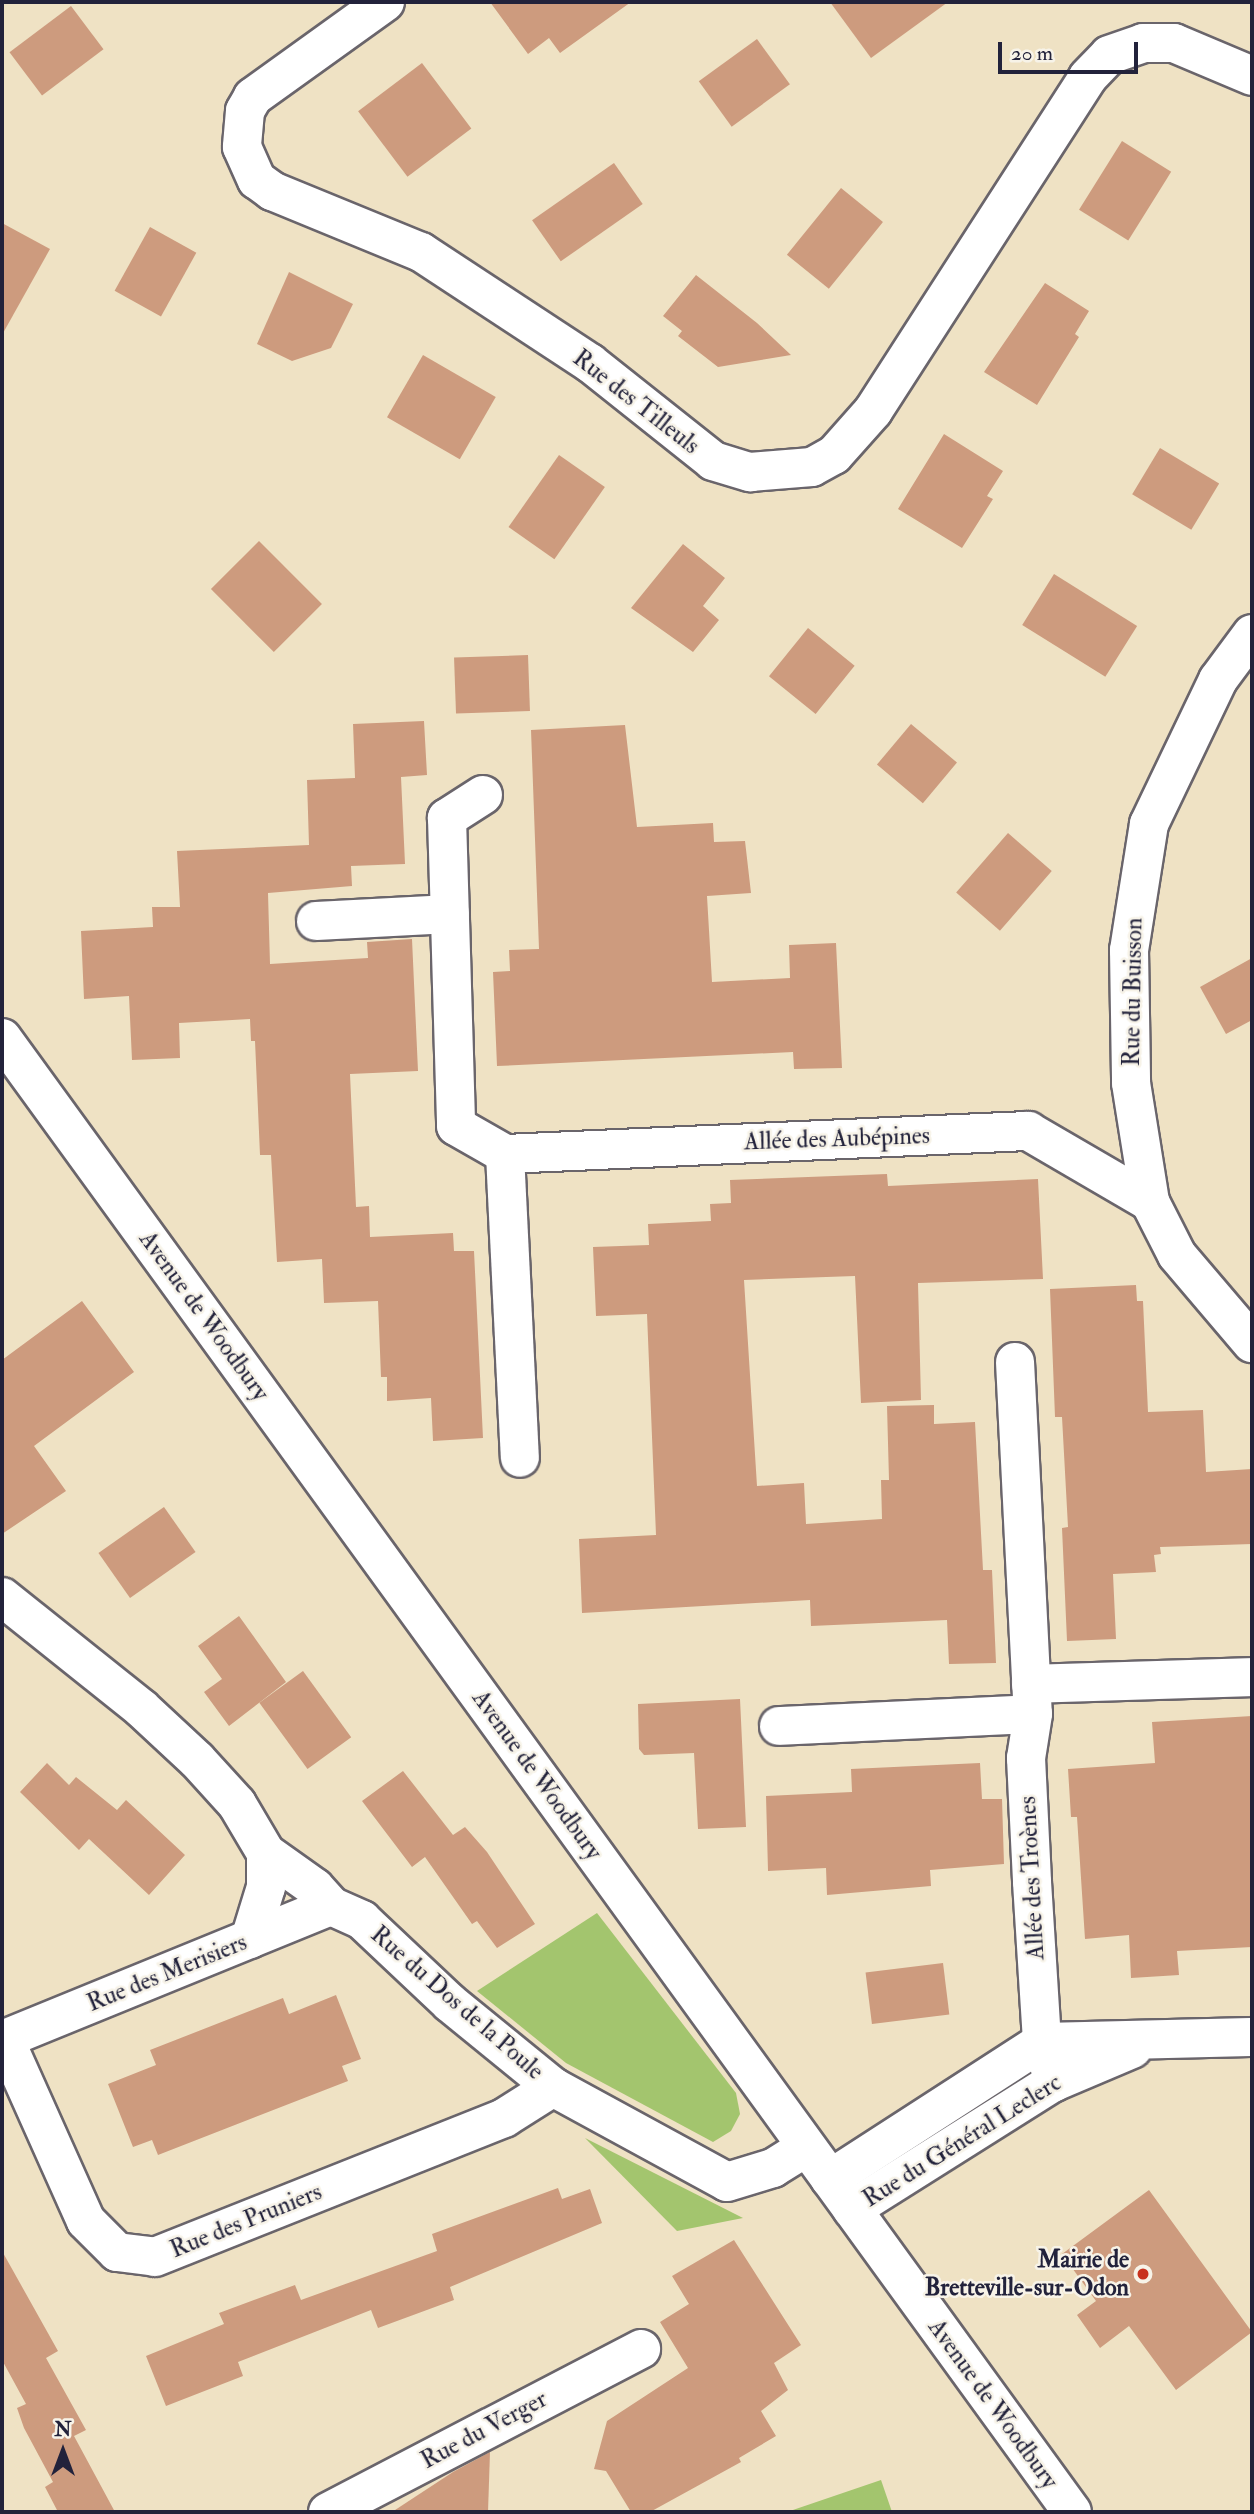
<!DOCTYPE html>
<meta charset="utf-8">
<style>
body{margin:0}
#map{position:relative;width:1254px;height:2514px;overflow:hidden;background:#efe2c4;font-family:"IM FELL Double Pica",serif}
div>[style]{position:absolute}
.green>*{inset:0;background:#a3c56e}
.building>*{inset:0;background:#cd9b7e;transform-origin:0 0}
.roads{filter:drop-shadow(2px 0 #6a656b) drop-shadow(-2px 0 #6a656b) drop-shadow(0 2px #6a656b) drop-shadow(0 -2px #6a656b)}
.minor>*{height:38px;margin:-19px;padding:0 19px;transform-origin:19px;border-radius:19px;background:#fff}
.tertiary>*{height:38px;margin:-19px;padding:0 19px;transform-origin:19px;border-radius:19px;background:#fff}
.dots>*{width:19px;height:19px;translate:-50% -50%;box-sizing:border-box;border:4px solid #f7f3e8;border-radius:50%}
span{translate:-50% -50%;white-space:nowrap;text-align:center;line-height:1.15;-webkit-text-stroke:5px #f7f3e8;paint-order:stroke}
.street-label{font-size:24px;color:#22223b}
.poi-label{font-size:24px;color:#22223b;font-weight:700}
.right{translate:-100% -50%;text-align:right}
.frame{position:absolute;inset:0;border:4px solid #22223b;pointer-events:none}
.north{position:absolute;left:28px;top:2416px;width:70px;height:70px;-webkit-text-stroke:5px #f7f3e8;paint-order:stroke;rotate:0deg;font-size:19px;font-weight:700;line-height:28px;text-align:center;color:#22223b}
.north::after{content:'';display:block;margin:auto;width:24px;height:32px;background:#22223b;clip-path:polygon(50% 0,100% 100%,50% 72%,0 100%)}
.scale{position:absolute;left:998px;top:42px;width:140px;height:32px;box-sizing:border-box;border:4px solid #22223b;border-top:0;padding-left:9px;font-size:21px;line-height:24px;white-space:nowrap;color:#22223b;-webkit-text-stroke:5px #f7f3e8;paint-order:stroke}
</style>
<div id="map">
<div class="green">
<div style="clip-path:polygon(597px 1913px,736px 2093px,740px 2114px,731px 2131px,713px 2142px,566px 2063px,477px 1991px)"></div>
<div style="clip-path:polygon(585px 2138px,743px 2218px,677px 2231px)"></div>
<div style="clip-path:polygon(881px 2480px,892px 2512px,787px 2512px)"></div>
</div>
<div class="building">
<div style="clip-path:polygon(490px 2px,631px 2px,560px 53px,549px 38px,528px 54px)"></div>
<div style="clip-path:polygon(830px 2px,948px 2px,871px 58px)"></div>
<div style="left:71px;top:6px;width:54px;height:77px;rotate:53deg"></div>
<div style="left:757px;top:39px;width:56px;height:72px;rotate:54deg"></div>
<div style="left:422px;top:63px;width:82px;height:80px;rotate:53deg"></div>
<div style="left:1122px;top:141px;width:58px;height:81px;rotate:32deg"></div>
<div style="left:614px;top:163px;width:50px;height:100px;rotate:55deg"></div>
<div style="left:841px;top:188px;width:54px;height:86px;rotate:39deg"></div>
<div style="clip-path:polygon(2px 223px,50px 249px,2px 335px)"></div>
<div style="left:150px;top:227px;width:53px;height:73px;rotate:29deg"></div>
<div style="clip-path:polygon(289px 272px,353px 304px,331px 348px,292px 361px,257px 344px)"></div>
<div style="clip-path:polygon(696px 275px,757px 323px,791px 355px,718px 367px,678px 336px,682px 331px,663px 316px)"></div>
<div style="clip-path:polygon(1045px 283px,1089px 311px,1075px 334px,1079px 337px,1037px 405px,984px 372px)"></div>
<div style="left:423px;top:355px;width:84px;height:72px;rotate:30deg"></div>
<div style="clip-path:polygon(944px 434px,1003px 471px,987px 496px,993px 499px,962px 548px,898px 509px)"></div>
<div style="left:1160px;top:448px;width:69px;height:54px;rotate:31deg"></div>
<div style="left:559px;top:455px;width:56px;height:88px;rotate:35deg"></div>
<div style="left:259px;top:541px;width:89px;height:68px;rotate:45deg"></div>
<div style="clip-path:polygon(683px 544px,725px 578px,703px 606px,719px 620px,693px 652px,631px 608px)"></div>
<div style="left:1054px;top:574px;width:98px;height:60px;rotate:32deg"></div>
<div style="left:808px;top:628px;width:60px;height:62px;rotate:39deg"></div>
<div style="left:528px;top:655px;width:56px;height:74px;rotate:88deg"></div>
<div style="clip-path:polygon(424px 721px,427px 775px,401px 777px,405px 864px,351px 866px,352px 886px,268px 893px,270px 964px,368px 958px,367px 942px,412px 939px,418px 1071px,350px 1074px,356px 1207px,369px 1206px,370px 1237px,453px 1233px,454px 1251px,474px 1251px,483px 1438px,433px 1441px,431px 1398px,387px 1401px,387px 1377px,381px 1377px,378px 1301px,324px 1303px,322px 1259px,277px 1262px,271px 1155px,260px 1155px,255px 1041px,251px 1041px,250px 1019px,179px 1023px,180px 1058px,132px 1060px,129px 996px,84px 999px,81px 931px,153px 927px,152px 907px,180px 907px,177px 851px,309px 845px,307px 780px,355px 778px,353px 724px)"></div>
<div style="left:911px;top:724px;width:60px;height:53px;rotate:40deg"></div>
<div style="clip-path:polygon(625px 725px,637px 827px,713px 823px,714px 842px,745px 841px,751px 893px,707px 896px,712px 982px,790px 978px,789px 945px,836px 943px,842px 1068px,794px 1069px,793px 1052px,497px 1066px,493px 972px,510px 971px,509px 950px,539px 949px,531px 730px)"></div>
<div style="left:1008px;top:833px;width:58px;height:79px;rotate:41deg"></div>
<div style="clip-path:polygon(1252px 958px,1252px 1020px,1226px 1034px,1200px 987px)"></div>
<div style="clip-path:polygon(887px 1174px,888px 1186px,1038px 1179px,1043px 1279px,918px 1283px,921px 1400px,861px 1403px,855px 1276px,744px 1280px,757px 1486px,804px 1483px,806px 1524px,882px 1519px,881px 1480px,889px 1480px,887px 1406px,934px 1405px,934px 1424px,975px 1422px,983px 1570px,992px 1570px,996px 1663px,949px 1664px,947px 1620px,811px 1626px,810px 1600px,582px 1613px,579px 1539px,656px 1535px,647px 1314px,596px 1316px,593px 1247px,649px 1245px,648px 1224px,711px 1221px,710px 1204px,731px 1203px,730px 1180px)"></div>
<div style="clip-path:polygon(1136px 1285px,1137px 1301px,1143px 1301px,1148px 1412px,1203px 1410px,1206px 1472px,1252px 1469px,1252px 1544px,1160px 1547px,1161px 1554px,1154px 1555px,1156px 1572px,1113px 1574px,1116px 1639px,1067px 1641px,1062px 1528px,1068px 1527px,1062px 1417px,1055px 1417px,1050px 1289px)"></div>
<div style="clip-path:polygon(82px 1301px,134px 1372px,34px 1446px,66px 1491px,2px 1534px,2px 1360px)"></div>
<div style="left:164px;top:1507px;width:55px;height:80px;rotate:55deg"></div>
<div style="clip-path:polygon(239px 1616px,286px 1682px,229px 1726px,204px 1692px,222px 1679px,198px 1646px)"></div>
<div style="left:303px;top:1671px;width:82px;height:54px;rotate:54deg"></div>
<div style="clip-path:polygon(740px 1699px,746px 1827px,698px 1829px,694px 1753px,644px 1755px,639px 1749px,638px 1704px)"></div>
<div style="clip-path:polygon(1252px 1716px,1252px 1947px,1177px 1951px,1179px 1975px,1131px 1978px,1129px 1935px,1085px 1939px,1077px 1817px,1071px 1817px,1068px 1769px,1155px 1763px,1152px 1722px)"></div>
<div style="clip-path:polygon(47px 1763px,69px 1785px,76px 1777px,117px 1810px,126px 1800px,185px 1855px,149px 1895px,89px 1839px,79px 1850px,20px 1792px)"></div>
<div style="clip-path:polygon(980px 1763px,982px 1799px,1002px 1799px,1004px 1864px,930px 1870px,931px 1886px,827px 1895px,826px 1868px,768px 1871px,766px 1796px,852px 1792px,851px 1769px)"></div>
<div style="clip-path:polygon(403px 1771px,453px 1835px,465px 1827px,487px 1852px,535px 1924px,497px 1948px,477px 1921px,472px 1924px,425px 1857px,412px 1867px,362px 1801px)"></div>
<div style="left:943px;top:1963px;width:52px;height:78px;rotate:83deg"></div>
<div style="clip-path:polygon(336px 1995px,361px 2059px,342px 2066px,348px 2081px,158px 2155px,152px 2140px,133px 2147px,108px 2084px,156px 2065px,150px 2050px,283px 1998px,289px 2014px)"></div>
<div style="clip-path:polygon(558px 2188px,562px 2199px,590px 2189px,602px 2223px,450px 2287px,454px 2300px,378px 2328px,371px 2310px,238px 2362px,243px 2376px,166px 2406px,146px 2356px,224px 2324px,219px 2313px,295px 2285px,301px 2300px,437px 2251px,432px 2234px)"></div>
<div style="clip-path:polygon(1149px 2190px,1252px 2332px,1176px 2390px,1129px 2326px,1100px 2348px,1077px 2315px,1096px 2301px,1062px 2254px)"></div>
<div style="clip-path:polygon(734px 2240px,801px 2345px,774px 2363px,788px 2390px,761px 2411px,776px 2436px,739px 2458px,741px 2462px,650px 2512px,631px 2512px,606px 2471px,594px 2469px,607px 2421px,688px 2368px,660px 2322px,689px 2304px,672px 2276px)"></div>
<div style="clip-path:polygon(2px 2251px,58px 2351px,46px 2358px,86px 2430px,74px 2436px,115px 2512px,58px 2512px,45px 2487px,53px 2482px,24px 2428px,17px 2408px,26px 2404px,2px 2360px)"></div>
<div style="clip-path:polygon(490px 2452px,488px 2512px,392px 2512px,453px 2472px)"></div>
</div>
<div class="roads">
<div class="minor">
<div style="left:385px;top:2px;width:163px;rotate:144.3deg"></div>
<div style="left:253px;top:97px;width:16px;rotate:120deg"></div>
<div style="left:245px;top:111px;width:36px;rotate:95deg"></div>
<div style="left:242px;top:147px;width:36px;rotate:66deg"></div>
<div style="left:257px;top:180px;width:19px;rotate:36deg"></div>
<div style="left:272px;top:191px;width:161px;rotate:22.3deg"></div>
<div style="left:421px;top:252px;width:202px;rotate:33.3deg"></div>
<div style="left:590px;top:363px;width:157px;rotate:38.5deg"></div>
<div style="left:713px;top:461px;width:39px;rotate:17deg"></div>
<div style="left:750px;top:472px;width:62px;rotate:-4.6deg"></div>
<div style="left:812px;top:467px;width:25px;rotate:-29deg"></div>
<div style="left:834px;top:455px;width:59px;rotate:-48.4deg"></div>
<div style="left:873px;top:411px;width:397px;rotate:-57.2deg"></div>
<div style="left:1088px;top:77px;width:30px;rotate:-46deg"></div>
<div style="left:1109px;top:55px;width:36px;rotate:-19deg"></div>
<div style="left:1143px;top:43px;width:31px"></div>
<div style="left:1174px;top:43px;width:85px;rotate:22.9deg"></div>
<div style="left:1252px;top:634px;width:57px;rotate:126.5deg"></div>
<div style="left:1218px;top:680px;width:160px;rotate:115.6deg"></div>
<div style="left:1149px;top:824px;width:128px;rotate:99deg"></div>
<div style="left:1129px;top:950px;width:133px;rotate:89.1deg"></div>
<div style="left:1131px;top:1083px;width:121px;rotate:80.9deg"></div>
<div style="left:1150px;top:1202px;width:59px;rotate:63deg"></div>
<div style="left:1177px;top:1255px;width:116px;rotate:49.6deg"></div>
<div style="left:483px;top:795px;width:43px;rotate:147.4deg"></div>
<div style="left:447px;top:818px;width:308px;rotate:88.3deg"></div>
<div style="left:456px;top:1126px;width:56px;rotate:29.7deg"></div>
<div style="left:505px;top:1154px;width:524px;rotate:-2.52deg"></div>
<div style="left:1028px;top:1131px;width:141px;rotate:30.2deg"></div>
<div style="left:316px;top:921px;width:134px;rotate:-3deg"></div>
<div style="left:505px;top:1154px;width:304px;rotate:87.2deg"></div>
<div style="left:1015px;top:1362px;width:352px;rotate:87.1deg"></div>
<div style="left:1033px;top:1714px;width:45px;rotate:99deg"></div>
<div style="left:1026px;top:1758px;width:124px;rotate:87.2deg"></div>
<div style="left:1032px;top:1882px;width:160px;rotate:86.4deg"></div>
<div style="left:1042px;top:2042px;width:42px;rotate:73.3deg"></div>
<div style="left:2px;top:1597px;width:178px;rotate:38.6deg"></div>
<div style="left:141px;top:1708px;width:76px;rotate:42.9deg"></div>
<div style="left:197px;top:1760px;width:59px;rotate:47.7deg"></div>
<div style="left:237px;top:1804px;width:57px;rotate:59.4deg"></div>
<div style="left:266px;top:1853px;width:60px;rotate:35.5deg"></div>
<div style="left:315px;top:1888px;width:24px;rotate:48deg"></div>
<div style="left:331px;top:1906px;width:34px;rotate:24deg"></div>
<div style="left:362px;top:1920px;width:121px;rotate:43.3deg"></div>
<div style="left:450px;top:2003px;width:133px;rotate:39.2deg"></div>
<div style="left:553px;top:2087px;width:198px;rotate:28.6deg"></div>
<div style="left:727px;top:2182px;width:48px;rotate:-16.9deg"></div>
<div style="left:773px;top:2168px;width:39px;rotate:-32deg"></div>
<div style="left:1031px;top:1684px;width:221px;rotate:-1.8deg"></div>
<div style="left:779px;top:1726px;width:254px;rotate:-2.7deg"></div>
<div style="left:250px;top:1939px;width:54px;rotate:-72.9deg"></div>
<div style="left:266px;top:1887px;width:34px;rotate:-90deg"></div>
<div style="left:2px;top:2040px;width:355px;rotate:-22.2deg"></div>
<div style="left:5px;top:2040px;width:198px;rotate:65.9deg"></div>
<div style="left:86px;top:2221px;width:44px;rotate:45deg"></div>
<div style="left:117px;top:2252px;width:38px;rotate:7deg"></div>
<div style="left:155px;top:2257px;width:376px;rotate:-21.7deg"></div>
<div style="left:504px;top:2118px;width:58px;rotate:-32.3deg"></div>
<div style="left:830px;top:2179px;width:252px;rotate:-32.9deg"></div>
<div style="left:1042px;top:2042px;width:210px;rotate:-1.4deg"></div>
<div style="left:852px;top:2209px;width:239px;rotate:-32.2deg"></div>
<div style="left:1054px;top:2082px;width:85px;rotate:-22.9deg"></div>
<div style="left:328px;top:2512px;width:353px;rotate:-27.5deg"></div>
</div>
<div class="tertiary">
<div style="left:2px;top:1038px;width:1821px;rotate:54.02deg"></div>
</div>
</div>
<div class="dots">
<div style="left:1143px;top:2274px;background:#c8321e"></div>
</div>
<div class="street-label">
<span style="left:636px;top:402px;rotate:38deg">Rue des Tilleuls</span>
<span style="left:1133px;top:992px;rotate:-89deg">Rue du Buisson</span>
<span style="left:837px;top:1139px;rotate:-2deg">Allée des Aubépines</span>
<span style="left:204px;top:1316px;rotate:54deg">Avenue de Woodbury</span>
<span style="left:537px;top:1775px;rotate:54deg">Avenue de Woodbury</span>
<span style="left:1032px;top:1878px;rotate:-93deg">Allée des Troènes</span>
<span style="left:167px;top:1973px;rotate:-22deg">Rue des Merisiers</span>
<span style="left:457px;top:2003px;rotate:41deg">Rue du Dos de la Poule</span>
<span style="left:962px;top:2141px;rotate:-32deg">Rue du Général Leclerc</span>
<span style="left:246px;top:2221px;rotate:-22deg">Rue des Pruniers</span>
<span style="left:993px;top:2404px;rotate:54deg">Avenue de Woodbury</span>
<span style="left:484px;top:2430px;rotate:-28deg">Rue du Verger</span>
</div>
<div class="poi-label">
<span class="right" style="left:1129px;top:2274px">Mairie de<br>Bretteville-sur-Odon</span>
</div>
<div class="frame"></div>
<div class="north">N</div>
<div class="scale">20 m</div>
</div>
